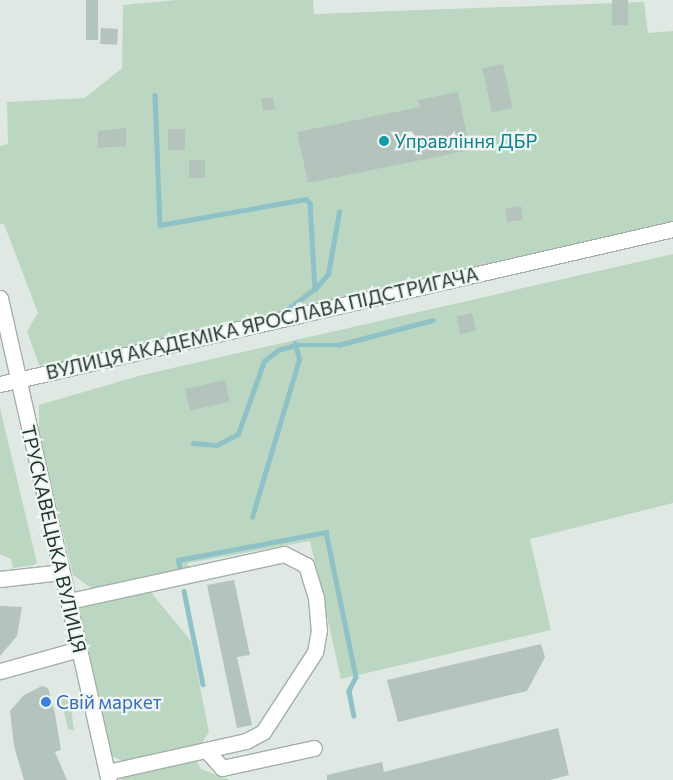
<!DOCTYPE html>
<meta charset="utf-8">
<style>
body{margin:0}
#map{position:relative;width:673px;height:780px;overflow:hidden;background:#e0e8e4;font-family:Commissioner,sans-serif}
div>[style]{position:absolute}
.green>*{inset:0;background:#bbd7c1}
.stream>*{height:4.5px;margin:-2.25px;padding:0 2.25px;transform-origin:2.25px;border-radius:2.25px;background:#8ec2c7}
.building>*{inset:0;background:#b5c3bd;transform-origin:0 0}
.roads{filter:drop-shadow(1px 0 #a4afaa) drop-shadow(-1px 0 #a4afaa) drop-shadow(0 1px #a4afaa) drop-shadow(0 -1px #a4afaa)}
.minor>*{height:15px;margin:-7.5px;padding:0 7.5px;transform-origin:7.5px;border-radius:7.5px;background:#fff}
.dots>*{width:14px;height:14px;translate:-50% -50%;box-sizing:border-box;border:2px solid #eff6f2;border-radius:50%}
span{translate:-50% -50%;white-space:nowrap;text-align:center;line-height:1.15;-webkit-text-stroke:4.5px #eff6f2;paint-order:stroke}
.culture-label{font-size:19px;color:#0d838f}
.left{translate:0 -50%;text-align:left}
.street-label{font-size:19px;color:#233630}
.shop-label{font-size:19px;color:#366cbe}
</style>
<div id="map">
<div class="green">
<div style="clip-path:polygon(177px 0,313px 0,314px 14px,644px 2px,648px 33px,673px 31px,673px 223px,50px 366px,39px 365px,27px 331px,38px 313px,4px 224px,0 224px,0 146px,8px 144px,7px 102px,85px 98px,122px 68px,123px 5px)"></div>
<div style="clip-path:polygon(673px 254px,673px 503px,530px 539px,551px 630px,341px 679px,310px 541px,188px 563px,189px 570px,94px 590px,73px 575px,39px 431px,39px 405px,142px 375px)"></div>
<div style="clip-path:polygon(0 408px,37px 563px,34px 565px,13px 568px,11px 559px,0 554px)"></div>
<div style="clip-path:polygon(149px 590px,191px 641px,209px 732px,200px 746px,123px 761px,112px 756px,79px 610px,87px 602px)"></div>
<div style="clip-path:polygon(60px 694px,70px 698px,74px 731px,68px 729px)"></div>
<div style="clip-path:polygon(195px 758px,201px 769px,230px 780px,121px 780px,125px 774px)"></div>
</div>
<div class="stream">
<div style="left:155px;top:95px;width:130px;rotate:87.8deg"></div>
<div style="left:160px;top:225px;width:148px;rotate:-10.1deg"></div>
<div style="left:306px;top:199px;width:6px;rotate:45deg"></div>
<div style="left:310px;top:203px;width:86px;rotate:86.7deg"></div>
<div style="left:315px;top:289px;width:35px;rotate:143deg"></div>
<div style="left:315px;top:289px;width:20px;rotate:-49deg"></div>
<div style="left:328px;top:274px;width:63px;rotate:-79.9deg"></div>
<div style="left:193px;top:443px;width:24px;rotate:5deg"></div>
<div style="left:217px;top:445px;width:24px;rotate:-28deg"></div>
<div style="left:238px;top:434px;width:77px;rotate:-70.4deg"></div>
<div style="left:264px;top:361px;width:18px;rotate:-38deg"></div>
<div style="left:278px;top:350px;width:18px;rotate:-16deg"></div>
<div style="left:295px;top:345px;width:43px"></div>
<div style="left:338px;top:345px;width:98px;rotate:-14.7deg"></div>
<div style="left:252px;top:517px;width:165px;rotate:-73.4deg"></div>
<div style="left:299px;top:359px;width:16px;rotate:-105deg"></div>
<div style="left:180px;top:569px;width:9px;rotate:-103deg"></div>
<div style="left:178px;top:560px;width:151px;rotate:-10.7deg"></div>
<div style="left:326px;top:532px;width:148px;rotate:78.3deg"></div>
<div style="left:356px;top:677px;width:16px;rotate:117deg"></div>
<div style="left:349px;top:691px;width:25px;rotate:79deg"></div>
<div style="left:184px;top:591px;width:95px;rotate:78.5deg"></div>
</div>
<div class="building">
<div style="left:86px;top:0;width:12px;height:40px"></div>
<div style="left:612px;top:0;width:16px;height:25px"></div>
<div style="left:101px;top:28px;width:17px;height:16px;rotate:3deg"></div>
<div style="left:503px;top:64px;width:45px;height:21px;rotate:78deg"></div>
<div style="clip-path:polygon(458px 92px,470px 150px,308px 183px,297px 132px,420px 107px,418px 100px)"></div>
<div style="left:273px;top:97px;width:12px;height:12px;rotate:81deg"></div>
<div style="clip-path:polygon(126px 128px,126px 146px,98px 148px,98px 131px)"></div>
<div style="left:168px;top:129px;width:17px;height:21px"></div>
<div style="left:205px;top:160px;width:18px;height:16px;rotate:90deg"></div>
<div style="left:521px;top:206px;width:14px;height:16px;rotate:82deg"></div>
<div style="left:472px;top:313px;width:18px;height:16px;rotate:77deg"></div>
<div style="left:225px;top:380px;width:22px;height:41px;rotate:77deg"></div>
<div style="clip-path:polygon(234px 580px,250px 655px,237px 657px,252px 725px,237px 728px,207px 585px)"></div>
<div style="clip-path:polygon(0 606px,22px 607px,17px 636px,0 656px)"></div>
<div style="clip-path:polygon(541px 644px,545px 657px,527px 691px,398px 722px,387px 680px)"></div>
<div style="clip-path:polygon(42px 686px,48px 688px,55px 714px,61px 750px,55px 752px,67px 780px,24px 780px,14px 746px,10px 711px,24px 695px)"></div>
<div style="clip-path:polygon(558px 728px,569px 775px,550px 780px,327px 780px,327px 775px,382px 762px,384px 772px)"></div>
</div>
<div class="roads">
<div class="minor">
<div style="left:0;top:298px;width:494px;rotate:77.3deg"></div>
<div style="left:0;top:384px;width:691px;rotate:-12.97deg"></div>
<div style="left:0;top:579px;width:61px;rotate:-6.5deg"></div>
<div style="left:69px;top:601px;width:220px;rotate:-12.3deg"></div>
<div style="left:284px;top:554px;width:25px;rotate:27deg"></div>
<div style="left:306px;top:565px;width:34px;rotate:73deg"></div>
<div style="left:316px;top:598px;width:32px;rotate:85deg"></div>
<div style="left:319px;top:630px;width:22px;rotate:100deg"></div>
<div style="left:315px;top:652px;width:95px;rotate:123deg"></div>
<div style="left:263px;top:732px;width:19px;rotate:152deg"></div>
<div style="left:246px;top:741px;width:142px;rotate:167.4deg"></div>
<div style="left:0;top:671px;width:82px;rotate:-15.6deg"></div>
<div style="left:206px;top:750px;width:24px;rotate:48deg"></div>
<div style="left:222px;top:768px;width:94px;rotate:-12.3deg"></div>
</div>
</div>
<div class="dots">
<div style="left:384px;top:141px;background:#0f9aa8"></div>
<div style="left:46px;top:702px;background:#3f7fe0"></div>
</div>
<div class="culture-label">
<span class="left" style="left:394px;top:141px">Управління ДБР</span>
</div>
<div class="street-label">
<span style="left:262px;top:323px;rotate:-13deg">ВУЛИЦЯ АКАДЕМІКА ЯРОСЛАВА ПІДСТРИГАЧА</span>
<span style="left:54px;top:539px;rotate:77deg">ТРУСКАВЕЦЬКА ВУЛИЦЯ</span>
</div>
<div class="shop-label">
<span class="left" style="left:56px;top:702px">Свiй маркет</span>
</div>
</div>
